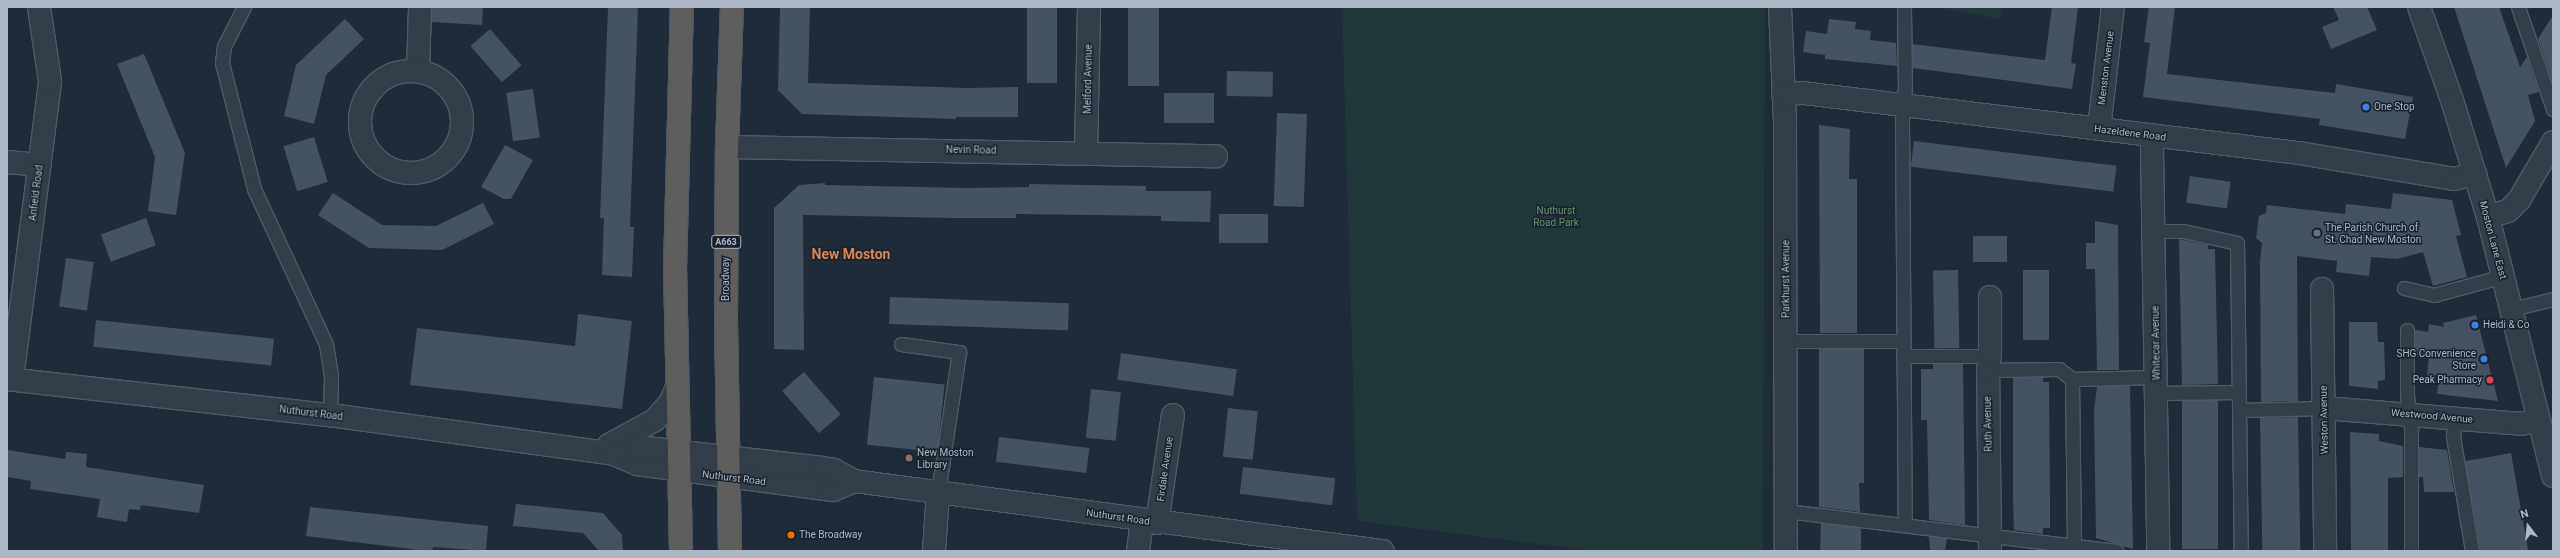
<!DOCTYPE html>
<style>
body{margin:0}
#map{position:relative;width:2560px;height:558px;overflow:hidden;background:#1f2b38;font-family:Roboto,sans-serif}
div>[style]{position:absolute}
.green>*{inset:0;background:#213739}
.building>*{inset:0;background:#455262;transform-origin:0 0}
.roads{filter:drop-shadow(1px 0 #505a66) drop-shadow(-1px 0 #505a66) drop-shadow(0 1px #505a66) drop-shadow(0 -1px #505a66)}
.service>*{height:13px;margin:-6.5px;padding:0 6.5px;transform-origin:6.5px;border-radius:6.5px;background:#333d48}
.minor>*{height:22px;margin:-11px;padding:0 11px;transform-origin:11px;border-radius:11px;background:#333d48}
.minor>.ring{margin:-11px;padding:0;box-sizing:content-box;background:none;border:22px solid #333d48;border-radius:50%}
.tertiary>*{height:22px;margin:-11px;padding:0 11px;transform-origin:11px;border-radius:11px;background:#333d48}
.trunk>*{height:22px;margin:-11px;padding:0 11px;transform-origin:11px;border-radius:11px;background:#605e5c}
.dots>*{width:11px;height:11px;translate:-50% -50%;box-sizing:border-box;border:2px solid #18222d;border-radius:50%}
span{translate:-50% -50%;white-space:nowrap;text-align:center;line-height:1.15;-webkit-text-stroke:3px #18222d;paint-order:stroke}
.shield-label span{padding:1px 3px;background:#18222d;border:1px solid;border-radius:3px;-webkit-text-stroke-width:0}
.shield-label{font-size:9px;color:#adb7c5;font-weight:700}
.street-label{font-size:10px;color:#adb7c5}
.poi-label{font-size:10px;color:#adb7c5}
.left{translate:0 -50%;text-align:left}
.right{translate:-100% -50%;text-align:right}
.park-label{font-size:10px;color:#64966d}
.district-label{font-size:14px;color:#d78756;font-weight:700}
.frame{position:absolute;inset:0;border:8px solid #adb7c5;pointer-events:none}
.north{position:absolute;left:2508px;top:506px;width:40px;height:40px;-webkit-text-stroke:3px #18222d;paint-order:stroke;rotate:344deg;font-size:11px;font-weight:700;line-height:16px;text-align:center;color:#adb7c5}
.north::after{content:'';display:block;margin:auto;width:14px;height:18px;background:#adb7c5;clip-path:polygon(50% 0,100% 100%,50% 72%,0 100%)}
</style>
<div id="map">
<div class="green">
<div style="clip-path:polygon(1342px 7px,1765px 7px,1763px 551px,1593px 551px,1357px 521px)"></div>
<div style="clip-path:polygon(1931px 7px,2002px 7px,2001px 19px)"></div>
</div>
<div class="building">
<div style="clip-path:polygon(432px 7px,483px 7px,482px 25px,432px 22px)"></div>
<div style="clip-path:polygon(608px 7px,638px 7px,630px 227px,634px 227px,632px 277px,602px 275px,604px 218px,600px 218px)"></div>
<div style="clip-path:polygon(780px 7px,810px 7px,808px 83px,968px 88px,1018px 87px,1018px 117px,956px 117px,956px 119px,802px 114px,778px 90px)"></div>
<div style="left:1027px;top:7px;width:30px;height:76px"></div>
<div style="left:1128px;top:7px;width:31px;height:79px"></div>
<div style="clip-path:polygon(2052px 7px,2078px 7px,2071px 63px,2076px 64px,2072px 89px,1913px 68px,1912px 44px,2045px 60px)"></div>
<div style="clip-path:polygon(2149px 7px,2175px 7px,2167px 74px,2335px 93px,2336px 84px,2413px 97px,2405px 139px,2319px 125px,2320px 119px,2143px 97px,2150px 43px,2144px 42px)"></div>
<div style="clip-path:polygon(2333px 7px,2367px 7px,2377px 30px,2331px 49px,2322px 27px,2339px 20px)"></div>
<div style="clip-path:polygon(2454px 7px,2499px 7px,2520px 67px,2527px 57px,2539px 92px,2528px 95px,2535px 121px,2506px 168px)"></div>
<div style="clip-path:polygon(2553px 15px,2553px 84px,2538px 39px)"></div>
<div style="clip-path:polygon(345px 19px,364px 39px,326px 75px,314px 124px,284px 116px,296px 65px)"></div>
<div style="clip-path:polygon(1829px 19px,1856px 22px,1855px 29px,1871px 31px,1870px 40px,1896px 43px,1897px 66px,1825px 59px,1825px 55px,1803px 52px,1806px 31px,1827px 34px)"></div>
<div style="left:490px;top:29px;width:48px;height:26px;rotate:49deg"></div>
<div style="clip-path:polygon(144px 54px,185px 153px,176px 215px,148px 211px,155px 157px,117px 64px)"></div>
<div style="left:1227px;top:71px;width:46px;height:25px;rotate:1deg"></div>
<div style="left:533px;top:89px;width:49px;height:27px;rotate:82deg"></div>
<div style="left:1164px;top:93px;width:50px;height:30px"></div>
<div style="left:1277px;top:113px;width:30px;height:93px;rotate:2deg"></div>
<div style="clip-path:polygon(1819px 125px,1850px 129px,1849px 179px,1857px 179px,1857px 333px,1820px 333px)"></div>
<div style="left:314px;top:137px;width:47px;height:32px;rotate:73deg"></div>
<div style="left:1914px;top:141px;width:204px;height:26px;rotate:7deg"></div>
<div style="clip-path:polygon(505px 145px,533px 160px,511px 199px,504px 199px,481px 187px)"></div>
<div style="left:2190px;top:176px;width:41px;height:27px;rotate:8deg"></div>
<div style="clip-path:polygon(825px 183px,825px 185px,966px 188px,1029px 187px,1029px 184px,1146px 186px,1146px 191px,1211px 191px,1210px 222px,1161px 221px,1161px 216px,1016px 214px,1016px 218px,953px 218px,803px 215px,804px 350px,774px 349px,774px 208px,799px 185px)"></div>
<div style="clip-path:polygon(333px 193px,382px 225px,436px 226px,483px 203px,494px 224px,442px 250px,369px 248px,318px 215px)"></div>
<div style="clip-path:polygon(2393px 193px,2452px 200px,2461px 235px,2456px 236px,2467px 277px,2433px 286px,2423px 252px,2397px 259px,2371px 257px,2369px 276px,2336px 272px,2337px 261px,2297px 256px,2298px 401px,2261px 402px,2260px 263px,2262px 243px,2256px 238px,2259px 216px,2266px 213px,2267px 205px,2345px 214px,2346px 204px,2391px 209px)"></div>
<div style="left:1219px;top:214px;width:49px;height:29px"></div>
<div style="left:146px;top:218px;width:29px;height:48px;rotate:70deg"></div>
<div style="clip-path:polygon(2095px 221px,2118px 225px,2119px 370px,2097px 370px,2095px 269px,2086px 269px,2086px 243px,2095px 243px)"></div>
<div style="left:1973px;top:236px;width:34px;height:26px"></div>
<div style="clip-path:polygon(2179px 239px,2208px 245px,2208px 249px,2215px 249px,2218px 384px,2182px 385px)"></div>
<div style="left:66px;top:258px;width:28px;height:49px;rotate:8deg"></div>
<div style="left:1958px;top:270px;width:78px;height:25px;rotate:89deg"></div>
<div style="left:2023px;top:270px;width:26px;height:70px"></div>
<div style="left:890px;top:297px;width:179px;height:27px;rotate:2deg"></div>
<div style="clip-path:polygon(578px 314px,632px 321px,622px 409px,410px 385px,417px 328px,575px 346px)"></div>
<div style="clip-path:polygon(2476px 315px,2498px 401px,2437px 394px,2439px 378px,2427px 377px,2429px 356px,2415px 355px,2415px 330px,2428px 332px,2429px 324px,2444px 327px,2443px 323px)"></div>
<div style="left:96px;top:320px;width:179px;height:27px;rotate:6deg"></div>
<div style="clip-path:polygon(2349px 322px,2377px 322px,2378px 342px,2384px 342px,2385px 371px,2385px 380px,2378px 381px,2378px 389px,2349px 386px)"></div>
<div style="clip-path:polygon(1819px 349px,1864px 349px,1864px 483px,1859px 483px,1860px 512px,1819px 507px)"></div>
<div style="left:1121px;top:353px;width:117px;height:27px;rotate:8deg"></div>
<div style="clip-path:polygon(1933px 364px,1963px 364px,1965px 525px,1929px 520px,1927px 420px,1921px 420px,1921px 369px,1933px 369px)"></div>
<div style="left:804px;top:372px;width:56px;height:29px;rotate:49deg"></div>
<div style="left:874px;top:377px;width:71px;height:68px;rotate:6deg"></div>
<div style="clip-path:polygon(2043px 377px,2043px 382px,2049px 382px,2050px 502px,2050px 528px,2043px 528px,2043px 534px,2014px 530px,2013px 502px,2013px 378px)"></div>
<div style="clip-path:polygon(2097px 386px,2130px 386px,2133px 549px,2096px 538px,2094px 411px)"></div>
<div style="left:1091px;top:389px;width:30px;height:49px;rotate:6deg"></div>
<div style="left:2218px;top:400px;width:149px;height:36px;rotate:90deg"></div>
<div style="left:1228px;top:408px;width:30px;height:49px;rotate:6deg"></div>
<div style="left:2298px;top:417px;width:134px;height:38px;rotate:89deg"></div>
<div style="clip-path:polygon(2350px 432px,2379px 434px,2379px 441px,2403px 446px,2403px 477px,2388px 478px,2388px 551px,2351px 551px)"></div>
<div style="left:999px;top:437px;width:91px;height:25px;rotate:7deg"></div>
<div style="clip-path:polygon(2419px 447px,2447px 450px,2454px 492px,2424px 492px,2423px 477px,2419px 477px)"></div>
<div style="clip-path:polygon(7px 450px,65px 459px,66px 452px,87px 454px,86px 467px,204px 485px,199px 513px,141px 505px,140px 510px,129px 509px,127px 522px,97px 517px,100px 499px,30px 489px,31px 481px,7px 477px)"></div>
<div style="left:2511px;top:453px;width:99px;height:47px;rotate:80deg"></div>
<div style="left:1243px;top:467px;width:93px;height:27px;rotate:7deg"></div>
<div style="clip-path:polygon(516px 504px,603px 513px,622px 535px,623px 551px,599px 551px,583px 533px,513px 526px)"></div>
<div style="clip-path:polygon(310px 507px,488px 526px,486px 551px,433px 547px,432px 551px,426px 551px,306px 536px)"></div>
<div style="clip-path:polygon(1821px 523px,1861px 528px,1861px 551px,1820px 551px)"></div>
<div style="clip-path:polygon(1929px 536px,1947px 538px,1945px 551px,1930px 551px)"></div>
</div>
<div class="roads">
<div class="service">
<div style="left:244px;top:7px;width:44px;rotate:117.1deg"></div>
<div style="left:224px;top:46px;width:17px;rotate:97deg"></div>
<div style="left:222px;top:63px;width:130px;rotate:75.7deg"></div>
<div style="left:254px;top:189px;width:171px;rotate:65.1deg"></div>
<div style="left:326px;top:344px;width:31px;rotate:81deg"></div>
<div style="left:331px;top:375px;width:40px;rotate:91.4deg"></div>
<div style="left:1904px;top:7px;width:79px;rotate:89.3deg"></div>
<div style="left:1905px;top:86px;width:36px;rotate:95deg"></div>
<div style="left:1902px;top:122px;width:403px;rotate:89.6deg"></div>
<div style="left:2518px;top:7px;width:108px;rotate:71.1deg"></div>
<div style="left:2153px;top:231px;width:30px"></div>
<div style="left:2183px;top:231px;width:55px;rotate:12.5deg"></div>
<div style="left:2237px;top:243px;width:308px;rotate:89.3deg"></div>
<div style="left:2404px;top:288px;width:31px;rotate:13deg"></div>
<div style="left:2434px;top:295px;width:72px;rotate:-15.4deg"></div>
<div style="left:2512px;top:309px;width:42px;rotate:-13.7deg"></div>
<div style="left:2407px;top:330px;width:65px;rotate:90deg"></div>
<div style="left:2407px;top:395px;width:35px;rotate:83deg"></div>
<div style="left:2411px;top:430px;width:121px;rotate:90deg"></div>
<div style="left:1786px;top:341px;width:117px"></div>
<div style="left:901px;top:344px;width:59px;rotate:7.9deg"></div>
<div style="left:959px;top:352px;width:143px;rotate:98.5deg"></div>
<div style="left:1903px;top:356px;width:87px"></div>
<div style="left:1988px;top:370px;width:71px;rotate:-0.8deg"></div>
<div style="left:2059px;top:369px;width:16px;rotate:38deg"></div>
<div style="left:2072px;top:379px;width:84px;rotate:-1.4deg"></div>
<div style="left:2072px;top:379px;width:166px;rotate:89.3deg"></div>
<div style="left:2157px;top:393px;width:82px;rotate:-0.7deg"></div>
<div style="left:2240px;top:410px;width:84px;rotate:-1.4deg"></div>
<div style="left:2455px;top:418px;width:18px;rotate:96deg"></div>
<div style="left:2453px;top:436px;width:117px;rotate:80.6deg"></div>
<div style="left:1786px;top:511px;width:333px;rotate:6.9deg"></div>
</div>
<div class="minor">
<div style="left:1780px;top:7px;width:113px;rotate:87.5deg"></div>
<div style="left:1785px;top:120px;width:431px;rotate:89.9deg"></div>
<div style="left:418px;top:71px;width:64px;rotate:-88.2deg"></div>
<div class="ring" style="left:360px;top:71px;width:80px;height:80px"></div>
<div style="left:1783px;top:94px;width:20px;rotate:-3deg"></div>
<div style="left:1803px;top:93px;width:500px;rotate:6.9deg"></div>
<div style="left:2299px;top:153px;width:157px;rotate:9.5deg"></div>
<div style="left:2454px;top:179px;width:22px;rotate:-13deg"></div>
<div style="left:2099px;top:129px;width:123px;rotate:-83.5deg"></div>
<div style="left:2154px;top:136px;width:13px;rotate:99deg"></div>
<div style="left:2152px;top:149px;width:402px;rotate:89.1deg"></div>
<div style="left:727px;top:147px;width:489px;rotate:1.1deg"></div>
<div style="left:1086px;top:152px;width:145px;rotate:-88.8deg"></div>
<div style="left:7px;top:162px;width:33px;rotate:5deg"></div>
<div style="left:2488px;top:217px;width:21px;rotate:-17deg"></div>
<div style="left:2508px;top:211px;width:16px;rotate:-45deg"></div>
<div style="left:2519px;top:200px;width:67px;rotate:-59.6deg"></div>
<div style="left:2322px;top:289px;width:262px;rotate:89.3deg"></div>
<div style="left:12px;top:379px;width:300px;rotate:-82.7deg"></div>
<div style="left:50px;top:81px;width:75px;rotate:-98.5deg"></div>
<div style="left:2324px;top:408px;width:198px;rotate:4.6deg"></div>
<div style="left:2521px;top:424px;width:18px;rotate:-13deg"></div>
<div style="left:1157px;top:523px;width:109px;rotate:-81.6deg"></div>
<div style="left:934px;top:551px;width:58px;rotate:-86.1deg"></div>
<div style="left:1138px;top:551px;width:30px;rotate:-82deg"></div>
<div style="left:1990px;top:551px;width:181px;rotate:-90.6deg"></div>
<div style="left:1988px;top:370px;width:14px;rotate:-82deg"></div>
<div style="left:1990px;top:356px;width:59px;rotate:-90deg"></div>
</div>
<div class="tertiary">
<div style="left:2419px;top:7px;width:99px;rotate:70.5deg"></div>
<div style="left:2452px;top:100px;width:122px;rotate:72.9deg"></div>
<div style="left:2488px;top:217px;width:267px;rotate:75.9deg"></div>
<div style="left:7px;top:379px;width:325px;rotate:6.4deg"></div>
<div style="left:330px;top:415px;width:287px;rotate:7.8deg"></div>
<div style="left:614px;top:454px;width:25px;rotate:23deg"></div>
<div style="left:637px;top:464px;width:198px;rotate:7.6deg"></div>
<div style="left:833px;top:490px;width:23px;rotate:-23deg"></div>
<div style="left:609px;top:445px;width:52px;rotate:-28.5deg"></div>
<div style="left:655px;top:420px;width:23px;rotate:-49deg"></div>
<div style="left:670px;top:403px;width:17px;rotate:-66deg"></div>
<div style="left:614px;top:454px;width:24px;rotate:-17deg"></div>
<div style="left:637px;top:447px;width:187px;rotate:6.4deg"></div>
<div style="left:823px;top:468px;width:11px;rotate:10deg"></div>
<div style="left:834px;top:470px;width:23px;rotate:29deg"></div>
<div style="left:854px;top:481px;width:533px;rotate:7.55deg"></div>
</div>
<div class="trunk">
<div style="left:681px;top:551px;width:281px;rotate:-91.2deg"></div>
<div style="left:675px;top:270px;width:263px;rotate:-88.5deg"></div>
<div style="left:730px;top:551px;width:232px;rotate:-91deg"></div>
<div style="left:726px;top:319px;width:172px;rotate:-89.7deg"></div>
<div style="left:727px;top:147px;width:140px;rotate:-88deg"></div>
</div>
</div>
<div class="dots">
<div style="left:2366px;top:107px;background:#3f7fe0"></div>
<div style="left:2317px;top:233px;background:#6b7280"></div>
<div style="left:2475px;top:325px;background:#3f7fe0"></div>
<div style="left:2484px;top:359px;background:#3f7fe0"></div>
<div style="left:2490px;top:380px;background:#e0444e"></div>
<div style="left:909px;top:458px;background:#8d6e63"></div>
<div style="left:791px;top:535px;background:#e8710a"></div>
</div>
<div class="shield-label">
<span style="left:726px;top:242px">A663</span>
</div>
<div class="street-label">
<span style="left:2106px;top:68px;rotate:-83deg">Menston Avenue</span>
<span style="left:1088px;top:79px;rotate:-89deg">Melford Avenue</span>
<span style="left:2130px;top:133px;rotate:7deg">Hazeldene Road</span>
<span style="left:971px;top:150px;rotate:1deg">Nevin Road</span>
<span style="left:36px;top:193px;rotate:-83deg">Anfield Road</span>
<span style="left:2493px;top:240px;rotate:75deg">Moston Lane East</span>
<span style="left:726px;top:279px;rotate:-90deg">Broadway</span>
<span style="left:1786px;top:279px;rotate:-90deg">Parkhurst Avenue</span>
<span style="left:2156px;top:343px;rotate:-91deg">Whitecar Avenue</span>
<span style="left:311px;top:413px;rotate:7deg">Nuthurst Road</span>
<span style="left:2432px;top:416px;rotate:5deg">Westwood Avenue</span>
<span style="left:2324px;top:420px;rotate:-91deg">Weston Avenue</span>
<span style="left:1988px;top:424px;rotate:-91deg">Ruth Avenue</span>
<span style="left:1165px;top:469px;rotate:-82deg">Firdale Avenue</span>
<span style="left:734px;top:478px;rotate:7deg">Nuthurst Road</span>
<span style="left:1118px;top:517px;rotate:8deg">Nuthurst Road</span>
</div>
<div class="poi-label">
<span class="left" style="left:2374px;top:107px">One Stop</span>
<span class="left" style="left:2325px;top:233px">The Parish Church of<br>St. Chad New Moston</span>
<span class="left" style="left:2483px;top:325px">Heidi &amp; Co</span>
<span class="right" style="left:2476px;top:359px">SHG Convenience<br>Store</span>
<span class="right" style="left:2482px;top:380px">Peak Pharmacy</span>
<span class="left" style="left:917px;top:458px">New Moston<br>Library</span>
<span class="left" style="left:799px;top:535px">The Broadway</span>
</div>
<div class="park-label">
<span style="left:1556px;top:216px">Nuthurst<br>Road Park</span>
</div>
<div class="district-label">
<span style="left:851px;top:254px">New Moston</span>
</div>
<div class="frame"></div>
<div class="north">N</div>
</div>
